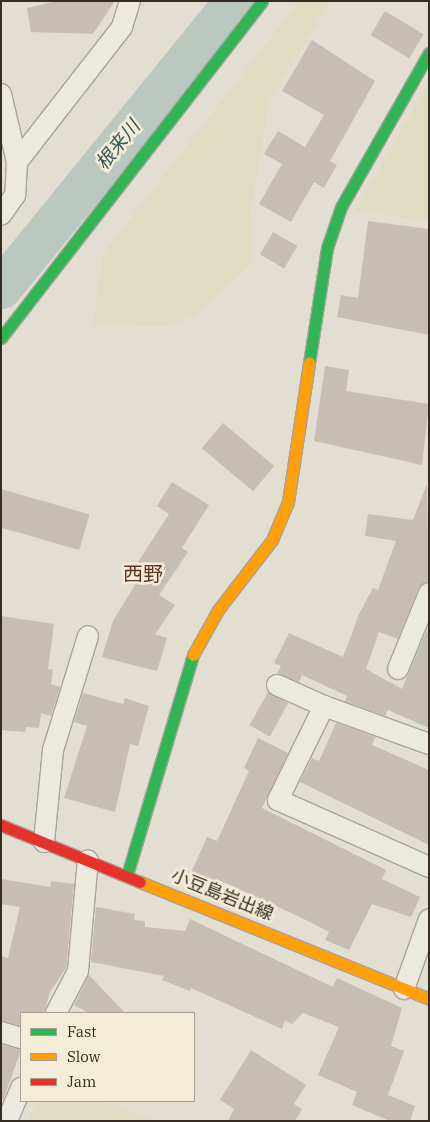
<!DOCTYPE html>
<meta charset="utf-8">
<style>
body{margin:0}
#map{position:relative;width:430px;height:1122px;overflow:hidden;background:#e2ded1;font-family:"IBM Plex Serif","Noto Sans JP",serif}
div>[style]{position:absolute}
.farmland>*{inset:0;background:#e0dcc3}
.river>*{height:41px;margin:-20.5px;padding:0 20.5px;transform-origin:20.5px;border-radius:20.5px;background:#bac8c0}
.building>*{inset:0;background:#c6beb2;transform-origin:0 0}
.roads{filter:drop-shadow(1px 0 #a8a399) drop-shadow(-1px 0 #a8a399) drop-shadow(0 1px #a8a399) drop-shadow(0 -1px #a8a399)}
.street>*{height:20px;margin:-10px;padding:0 10px;transform-origin:10px;border-radius:10px;background:#ece9e1}
.fast>*{height:11px;margin:-5.5px;padding:0 5.5px;transform-origin:5.5px;border-radius:5.5px;background:#30b455}
.slow>*{height:11px;margin:-5.5px;padding:0 5.5px;transform-origin:5.5px;border-radius:5.5px;background:#ff9f0a}
.jam>*{height:11px;margin:-5.5px;padding:0 5.5px;transform-origin:5.5px;border-radius:5.5px;background:#e5322d}
span{translate:-50% -50%;white-space:nowrap;text-align:center;line-height:1.15;-webkit-text-stroke:5px #f2ecd8;paint-order:stroke}
.street-label{font-size:18px;color:#372c21}
.water-label{font-size:19px;color:#325554;font-style:italic}
.quarter-label{font-size:20px;color:#5f3325}
.frame{position:absolute;inset:0;border:2px solid #372c21;pointer-events:none}
.legend{position:absolute;left:20px;top:1012px;width:175px;height:90px;box-sizing:border-box;background:#f2ecd8;border:1px solid #a79f8f;margin:0;padding:6px 9px;list-style:none;font-size:15px;color:#372c21}
.legend li{display:flex;align-items:center;gap:10px;height:25px}
.legend b{width:25px;border:1px solid #a79f8f}
</style>
<div id="map">
<div class="farmland">
<div style="clip-path:polygon(299px 1px,329px 3px,269px 103px,251px 208px,252px 263px,197px 315px,169px 326px,93px 325px,103px 254px)"></div>
<div style="clip-path:polygon(429px 83px,429px 221px,354px 211px)"></div>
<div style="clip-path:polygon(36px 1101px,107px 1101px,155px 1121px,28px 1121px)"></div>
</div>
<div class="river">
<div style="left:1px;top:288px;width:370px;rotate:-50.9deg"></div>
</div>
<div class="building">
<div style="clip-path:polygon(58px 1px,115px 1px,93px 34px,31px 32px,27px 8px)"></div>
<div style="left:385px;top:11px;width:45px;height:28px;rotate:31deg"></div>
<div style="clip-path:polygon(312px 40px,375px 81px,330px 161px,337px 165px,324px 188px,314px 182px,291px 222px,259px 204px,282px 164px,264px 154px,278px 131px,305px 147px,324px 115px,282px 91px)"></div>
<div style="clip-path:polygon(368px 221px,429px 229px,429px 335px,337px 317px,341px 295px,358px 298px)"></div>
<div style="left:273px;top:232px;width:28px;height:26px;rotate:30deg"></div>
<div style="clip-path:polygon(325px 366px,349px 370px,346px 391px,429px 404px,422px 465px,314px 441px)"></div>
<div style="left:223px;top:423px;width:67px;height:33px;rotate:40deg"></div>
<div style="clip-path:polygon(172px 482px,209px 505px,182px 548px,188px 552px,159px 595px,175px 605px,155px 634px,167px 638px,157px 671px,102px 657px,113px 621px,146px 567px,138px 562px,169px 514px,157px 506px)"></div>
<div style="clip-path:polygon(427px 484px,429px 581px,418px 589px,398px 639px,379px 632px,366px 669px,402px 689px,429px 625px,429px 728px,388px 710px,385px 716px,345px 701px,347px 696px,302px 675px,299px 682px,277px 673px,281px 666px,274px 663px,289px 633px,343px 657px,360px 612px,373px 588px,378px 590px,396px 541px,365px 536px,368px 514px,413px 520px)"></div>
<div style="left:1px;top:489px;width:92px;height:37px;rotate:16deg"></div>
<div style="clip-path:polygon(1px 616px,54px 624px,48px 669px,53px 670px,51px 684px,60px 687px,51px 716px,41px 713px,39px 728px,26px 727px,25px 732px,1px 730px)"></div>
<div style="left:268px;top:692px;width:23px;height:38px;rotate:29deg"></div>
<div style="clip-path:polygon(83px 693px,123px 704px,125px 698px,149px 706px,138px 746px,130px 744px,115px 812px,64px 798px,87px 726px,74px 722px)"></div>
<div style="clip-path:polygon(336px 723px,375px 737px,372px 745px,429px 770px,429px 845px,300px 782px,312px 758px,319px 761px)"></div>
<div style="clip-path:polygon(258px 738px,288px 753px,262px 808px,386px 870px,382px 879px,420px 897px,411px 917px,372px 904px,349px 950px,325px 940px,329px 932px,302px 918px,217px 879px,215px 883px,191px 873px,207px 837px,217px 841px,249px 771px,244px 768px)"></div>
<div style="clip-path:polygon(1px 879px,50px 887px,51px 881px,74px 884px,66px 968px,50px 992px,44px 1013px,21px 1013px,21px 1026px,1px 1020px,1px 956px,8px 958px,20px 907px,1px 904px)"></div>
<div style="clip-path:polygon(96px 907px,135px 914px,134px 920px,145px 921px,145px 927px,185px 931px,190px 919px,333px 987px,337px 978px,402px 1008px,391px 1046px,404px 1051px,388px 1095px,415px 1106px,410px 1121px,390px 1121px,352px 1105px,357px 1092px,318px 1075px,339px 1027px,303px 1013px,292px 1024px,285px 1020px,282px 1029px,191px 988px,190px 991px,162px 980px,164px 976px,91px 962px)"></div>
<div style="clip-path:polygon(89px 975px,125px 1013px,89px 1013px,74px 1005px)"></div>
<div style="clip-path:polygon(1px 1044px,21px 1050px,3px 1100px,1px 1099px)"></div>
<div style="clip-path:polygon(251px 1050px,306px 1085px,294px 1104px,302px 1109px,295px 1121px,228px 1121px,234px 1109px,220px 1100px)"></div>
</div>
<div class="roads">
<div class="street">
<div style="left:1px;top:94px;width:70px;rotate:76.8deg"></div>
<div style="left:17px;top:162px;width:33px;rotate:93deg"></div>
<div style="left:15px;top:195px;width:24px;rotate:125deg"></div>
<div style="left:17px;top:162px;width:171px;rotate:-52.1deg"></div>
<div style="left:122px;top:27px;width:27px;rotate:-73deg"></div>
<div style="left:398px;top:669px;width:82px;rotate:-67.8deg"></div>
<div style="left:277px;top:685px;width:51px;rotate:24.1deg"></div>
<div style="left:324px;top:706px;width:105px;rotate:116.1deg"></div>
<div style="left:278px;top:800px;width:165px;rotate:23.9deg"></div>
<div style="left:324px;top:706px;width:112px;rotate:19.9deg"></div>
<div style="left:44px;top:842px;width:92px;rotate:-84.4deg"></div>
<div style="left:53px;top:750px;width:119px;rotate:-72.9deg"></div>
<div style="left:404px;top:989px;width:74px;rotate:-70.3deg"></div>
<div style="left:56px;top:1013px;width:47px;rotate:-62.4deg"></div>
<div style="left:78px;top:971px;width:111px;rotate:-84.9deg"></div>
<div style="left:1px;top:1032px;width:21px;rotate:17deg"></div>
<div style="left:7px;top:1121px;width:36px;rotate:-67deg"></div>
</div>
<div class="fast">
<div style="left:1px;top:338px;width:426px;rotate:-52.2deg"></div>
<div style="left:309px;top:363px;width:116px;rotate:-81.1deg"></div>
<div style="left:327px;top:248px;width:43px;rotate:-71.1deg"></div>
<div style="left:341px;top:207px;width:177px;rotate:-60.3deg"></div>
<div style="left:127px;top:875px;width:230px;rotate:-73.3deg"></div>
</div>
<div class="slow">
<div style="left:193px;top:655px;width:51px;rotate:-60.9deg"></div>
<div style="left:218px;top:610px;width:88px;rotate:-52.4deg"></div>
<div style="left:272px;top:540px;width:41px;rotate:-67.2deg"></div>
<div style="left:288px;top:502px;width:141px;rotate:-81.4deg"></div>
<div style="left:140px;top:882px;width:312px;rotate:22deg"></div>
</div>
<div class="jam">
<div style="left:1px;top:825px;width:150px;rotate:22.3deg"></div>
</div>
</div>
<div class="street-label">
<span style="left:222px;top:895px;rotate:22deg">小豆島岩出線</span>
</div>
<div class="water-label">
<span style="left:118px;top:145px;rotate:-51deg">根来川</span>
</div>
<div class="quarter-label">
<span style="left:143px;top:573px">西野</span>
</div>
<div class="frame"></div>
<ul class="legend">
<li><b style="height:6px;background:#30b455"></b>Fast</li>
<li><b style="height:6px;background:#ff9f0a"></b>Slow</li>
<li><b style="height:6px;background:#e5322d"></b>Jam</li>
</ul>
</div>
